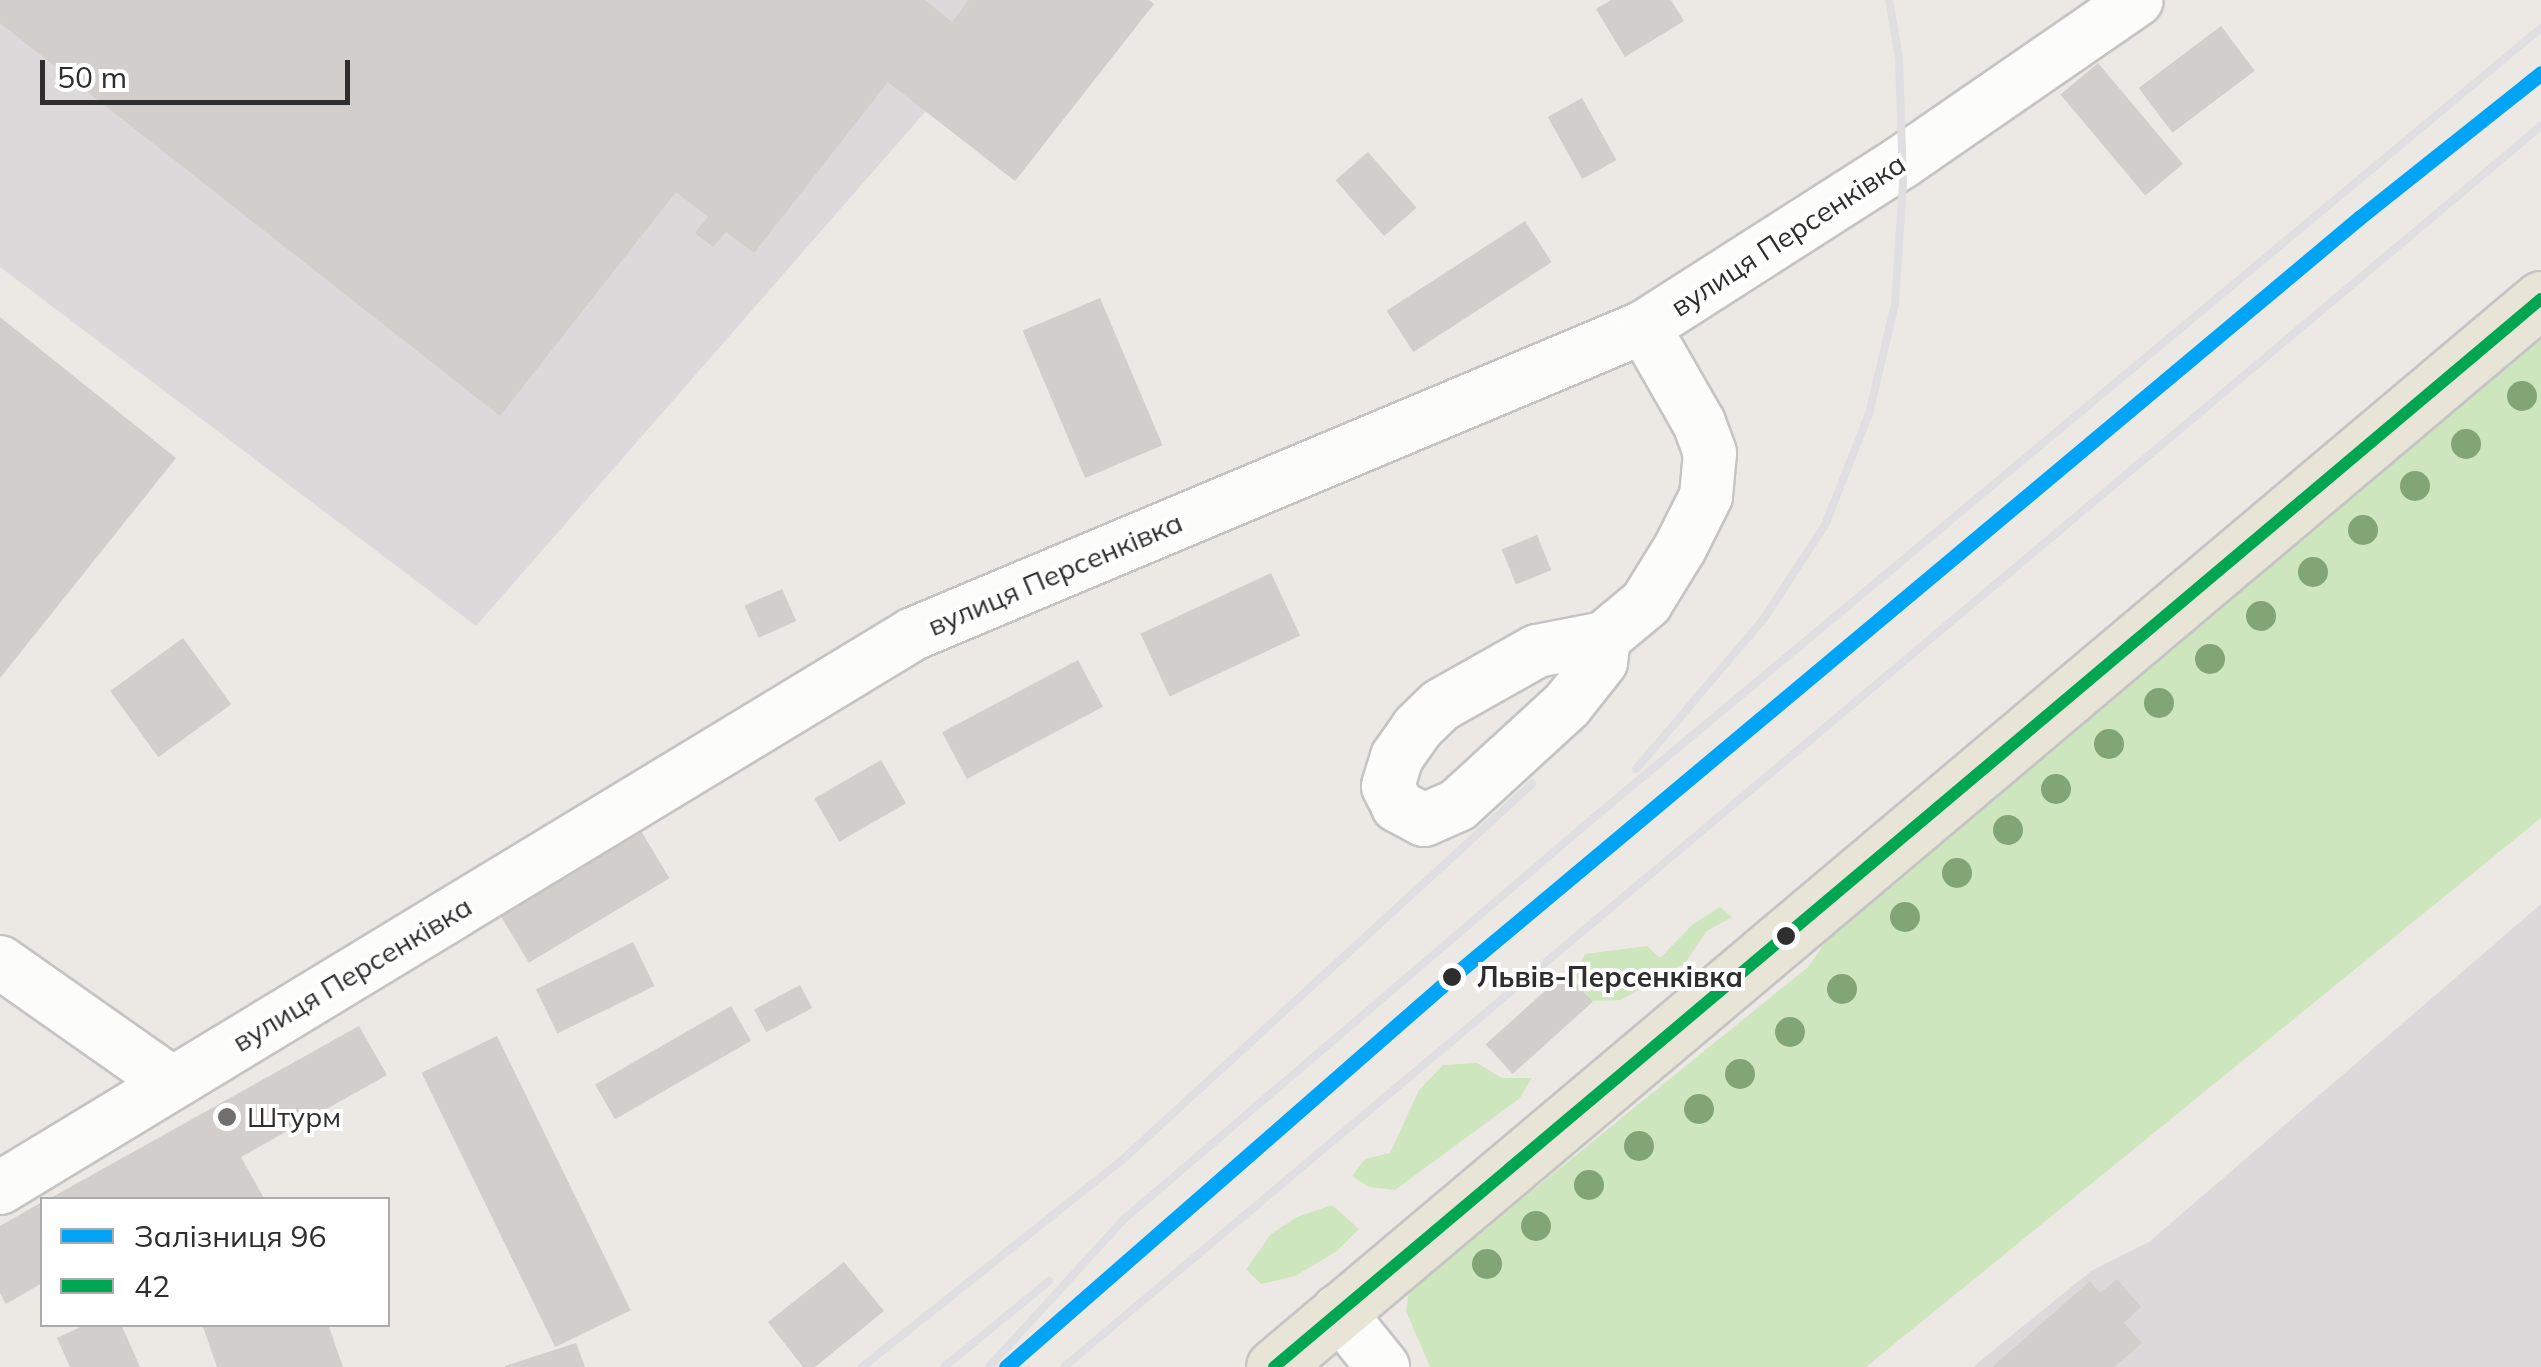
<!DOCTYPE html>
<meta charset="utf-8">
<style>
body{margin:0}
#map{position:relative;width:2541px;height:1367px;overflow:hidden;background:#ece8e4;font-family:Mulish,sans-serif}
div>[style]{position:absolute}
.industrial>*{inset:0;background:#dcd9db}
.green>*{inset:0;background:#cee6be}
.building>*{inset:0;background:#d1cecb;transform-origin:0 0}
.roads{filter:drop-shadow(2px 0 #c5c4c5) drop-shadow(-2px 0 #c5c4c5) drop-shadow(0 2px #c5c4c5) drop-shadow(0 -2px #c5c4c5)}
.minor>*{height:52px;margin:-26px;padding:0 26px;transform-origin:26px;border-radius:26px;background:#fcfcfb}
.major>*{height:55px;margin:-27.5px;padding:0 27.5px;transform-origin:27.5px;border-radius:27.5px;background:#e8e4d6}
.rail>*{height:8px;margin:-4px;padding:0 4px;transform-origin:4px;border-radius:4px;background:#dfdfe1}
.bus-1>*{height:12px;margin:-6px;padding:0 6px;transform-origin:6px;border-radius:6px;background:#00a651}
.rail-1>*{height:15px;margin:-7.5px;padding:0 7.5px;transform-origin:7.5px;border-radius:7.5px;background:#02a4f5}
.trees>*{width:30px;height:30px;margin:-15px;border-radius:50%;background:#82a575}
.dots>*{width:28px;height:28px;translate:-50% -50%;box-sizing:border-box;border:5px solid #fff;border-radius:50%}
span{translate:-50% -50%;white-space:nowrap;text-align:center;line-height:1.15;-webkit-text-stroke:8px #fff;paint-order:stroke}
.street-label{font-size:28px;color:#2e2e2e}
.stop-label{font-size:28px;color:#2e2e2e;font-weight:700}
.left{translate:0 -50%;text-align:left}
.poi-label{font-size:28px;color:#2e2e2e}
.legend{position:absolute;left:40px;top:1197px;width:350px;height:130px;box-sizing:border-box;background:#fff;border:2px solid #ababab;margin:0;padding:12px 18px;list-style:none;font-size:30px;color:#2e2e2e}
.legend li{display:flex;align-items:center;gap:20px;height:50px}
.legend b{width:50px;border:2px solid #ababab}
.scale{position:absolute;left:40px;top:60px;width:310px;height:45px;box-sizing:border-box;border:5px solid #2e2e2e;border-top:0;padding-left:12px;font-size:30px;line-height:35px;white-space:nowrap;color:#2e2e2e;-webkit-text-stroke:8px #fff;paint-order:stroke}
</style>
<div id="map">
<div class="industrial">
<div style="clip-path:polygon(0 0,1023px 0,476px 626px,0 267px)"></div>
<div style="clip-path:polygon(2541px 904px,2541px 1367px,1973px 1367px,2091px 1271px,2149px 1242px)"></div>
</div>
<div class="green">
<div style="clip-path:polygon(2541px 339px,2541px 818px,1866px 1367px,1430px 1367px,1406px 1311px,1409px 1290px,1808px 967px,1840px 921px)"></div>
<div style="clip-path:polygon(1720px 907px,1732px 917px,1707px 931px,1685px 963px,1621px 1000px,1591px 1001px,1574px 974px,1585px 954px,1647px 946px,1660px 958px,1693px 924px)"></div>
<div style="clip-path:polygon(1477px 1063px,1502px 1078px,1532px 1078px,1520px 1098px,1395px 1190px,1369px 1187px,1352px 1176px,1365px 1159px,1390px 1153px,1419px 1090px,1443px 1065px)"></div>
<div style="clip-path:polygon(1332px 1205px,1359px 1229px,1337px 1251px,1295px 1276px,1261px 1284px,1246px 1269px,1271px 1234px,1297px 1217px)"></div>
</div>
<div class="building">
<div style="clip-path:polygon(0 0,925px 0,952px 22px,969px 0,1149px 0,1154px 4px,1015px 181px,888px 82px,754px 253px,726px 232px,713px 247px,695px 233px,708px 217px,676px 192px,500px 416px,0 23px)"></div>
<div style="clip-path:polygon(1611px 0,1671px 0,1684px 21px,1625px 57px,1596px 9px)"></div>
<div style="left:2221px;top:26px;width:56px;height:103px;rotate:53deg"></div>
<div style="left:2098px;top:63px;width:132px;height:49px;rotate:50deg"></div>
<div style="left:1582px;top:98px;width:71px;height:39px;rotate:61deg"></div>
<div style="left:1368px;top:152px;width:74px;height:43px;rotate:49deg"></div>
<div style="left:1525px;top:221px;width:49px;height:165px;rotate:57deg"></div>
<div style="left:1100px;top:298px;width:160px;height:84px;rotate:67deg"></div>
<div style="clip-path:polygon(0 317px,176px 458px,0 678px)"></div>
<div style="left:1537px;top:535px;width:38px;height:38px;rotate:68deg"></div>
<div style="left:1271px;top:573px;width:69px;height:144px;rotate:65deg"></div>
<div style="left:782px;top:589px;width:35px;height:41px;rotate:66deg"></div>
<div style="left:183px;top:638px;width:82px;height:90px;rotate:54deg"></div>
<div style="left:1078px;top:660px;width:53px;height:154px;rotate:62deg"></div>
<div style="left:881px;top:760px;width:50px;height:77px;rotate:60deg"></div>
<div style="left:638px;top:826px;width:61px;height:164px;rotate:59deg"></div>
<div style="left:633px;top:942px;width:49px;height:108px;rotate:64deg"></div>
<div style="left:1566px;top:972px;width:40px;height:108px;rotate:48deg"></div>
<div style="left:800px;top:985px;width:26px;height:52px;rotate:62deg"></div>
<div style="left:731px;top:1006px;width:40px;height:157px;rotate:60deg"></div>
<div style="clip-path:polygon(359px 1026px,387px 1075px,241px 1157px,265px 1200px,47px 1200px)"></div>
<div style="left:497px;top:1036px;width:305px;height:84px;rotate:64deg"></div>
<div style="clip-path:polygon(42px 1202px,42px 1283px,6px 1304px,0 1293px,0 1226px)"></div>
<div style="clip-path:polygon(844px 1262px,884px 1311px,815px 1367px,803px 1367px,768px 1322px)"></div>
<div style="clip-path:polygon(2117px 1279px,2141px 1307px,2124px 1323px,2142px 1343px,2114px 1367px,1992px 1367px,2090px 1281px,2100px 1293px)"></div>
<div style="clip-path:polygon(87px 1324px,121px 1324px,140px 1367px,70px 1367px,57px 1338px)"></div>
<div style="clip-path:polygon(202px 1324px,328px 1324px,343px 1367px,217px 1367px)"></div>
<div style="clip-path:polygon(576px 1343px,585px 1367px,505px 1367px,505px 1366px)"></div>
</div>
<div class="roads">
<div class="minor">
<div style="left:1604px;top:638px;width:24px;rotate:97deg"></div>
<div style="left:1601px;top:662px;width:55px;rotate:128.3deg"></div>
<div style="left:1567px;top:705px;width:148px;rotate:137.5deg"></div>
<div style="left:1458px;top:805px;width:37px;rotate:156deg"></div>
<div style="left:1424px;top:820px;width:30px;rotate:-152deg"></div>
<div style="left:1398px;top:806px;width:22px;rotate:-117deg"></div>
<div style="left:1388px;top:786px;width:30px;rotate:-73deg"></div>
<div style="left:1397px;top:757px;width:35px;rotate:-55deg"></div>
<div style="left:1417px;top:728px;width:33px;rotate:-44deg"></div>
<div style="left:1441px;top:705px;width:110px;rotate:-29.4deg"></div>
<div style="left:1537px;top:651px;width:68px;rotate:-11deg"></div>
<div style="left:1604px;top:638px;width:55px;rotate:-39.8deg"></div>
<div style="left:1646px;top:603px;width:65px;rotate:-58.3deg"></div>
<div style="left:1680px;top:548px;width:58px;rotate:-63.4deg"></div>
<div style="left:1706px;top:496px;width:43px;rotate:-84.7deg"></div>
<div style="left:1710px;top:453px;width:32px;rotate:-110deg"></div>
<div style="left:1699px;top:423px;width:111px;rotate:-119.8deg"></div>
<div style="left:0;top:962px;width:210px;rotate:35.1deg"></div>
<div style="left:0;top:1188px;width:1068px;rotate:-31.25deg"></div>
<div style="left:913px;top:634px;width:793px;rotate:-22.78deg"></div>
<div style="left:1644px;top:327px;width:306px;rotate:-32.6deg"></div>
<div style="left:1902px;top:162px;width:285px;rotate:-34.6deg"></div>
<div style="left:1338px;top:1311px;width:72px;rotate:51.2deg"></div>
</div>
<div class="major">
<div style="left:1274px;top:1367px;width:1657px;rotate:-40.13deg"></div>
</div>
</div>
<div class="rail">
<div style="left:1636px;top:769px;width:196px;rotate:-49.6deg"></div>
<div style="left:1763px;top:620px;width:113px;rotate:-56.9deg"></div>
<div style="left:1825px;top:525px;width:119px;rotate:-68.4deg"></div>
<div style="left:1869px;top:414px;width:113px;rotate:-76.7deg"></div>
<div style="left:1895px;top:304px;width:120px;rotate:-86.2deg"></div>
<div style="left:1903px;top:184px;width:125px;rotate:-91.8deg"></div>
<div style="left:1899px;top:59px;width:60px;rotate:-99.6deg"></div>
<div style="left:862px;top:1367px;width:331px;rotate:-38.5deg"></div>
<div style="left:1121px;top:1161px;width:558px;rotate:-42.53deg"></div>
<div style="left:944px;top:1367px;width:136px;rotate:-39.3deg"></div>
<div style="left:989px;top:1367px;width:199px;rotate:-47.6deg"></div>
<div style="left:1123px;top:1220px;width:623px;rotate:-40.51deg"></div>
<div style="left:1597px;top:815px;width:1229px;rotate:-39.82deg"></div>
<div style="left:1064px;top:1367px;width:1929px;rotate:-40.04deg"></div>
</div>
<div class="bus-1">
<div style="left:1274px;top:1367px;width:1657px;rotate:-40.13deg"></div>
</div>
<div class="rail-1">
<div style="left:1006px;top:1367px;width:592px;rotate:-41.17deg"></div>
<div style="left:1452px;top:977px;width:1183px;rotate:-39.92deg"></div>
<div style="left:2359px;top:218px;width:233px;rotate:-38.5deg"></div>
</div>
<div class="trees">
<div style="left:2522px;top:396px"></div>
<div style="left:2466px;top:444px"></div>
<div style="left:2415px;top:486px"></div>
<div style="left:2363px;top:530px"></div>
<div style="left:2313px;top:572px"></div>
<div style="left:2261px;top:616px"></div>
<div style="left:2210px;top:659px"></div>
<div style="left:2159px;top:703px"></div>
<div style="left:2109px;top:744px"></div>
<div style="left:2056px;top:789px"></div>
<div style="left:2008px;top:830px"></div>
<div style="left:1957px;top:873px"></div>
<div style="left:1905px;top:917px"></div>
<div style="left:1842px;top:989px"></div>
<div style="left:1790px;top:1032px"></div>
<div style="left:1740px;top:1074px"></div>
<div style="left:1699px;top:1109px"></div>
<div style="left:1639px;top:1146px"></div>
<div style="left:1589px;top:1185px"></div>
<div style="left:1536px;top:1226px"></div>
<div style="left:1487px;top:1264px"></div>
</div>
<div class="dots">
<div style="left:1786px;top:936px;background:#2e2e2e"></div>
<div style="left:1452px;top:977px;background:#2e2e2e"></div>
<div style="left:227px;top:1117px;background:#706f6e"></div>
</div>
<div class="street-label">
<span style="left:1788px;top:235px;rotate:-33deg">вулиця Персенківка</span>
<span style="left:1055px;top:574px;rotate:-23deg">вулиця Персенківка</span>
<span style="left:352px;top:974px;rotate:-31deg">вулиця Персенківка</span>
</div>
<div class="stop-label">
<span class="left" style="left:1477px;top:977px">Львів-Персенківка</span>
</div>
<div class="poi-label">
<span class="left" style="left:247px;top:1117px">Штурм</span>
</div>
<ul class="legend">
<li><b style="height:12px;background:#02a4f5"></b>Залізниця 96</li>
<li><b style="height:12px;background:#00a651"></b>42</li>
</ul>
<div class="scale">50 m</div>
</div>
